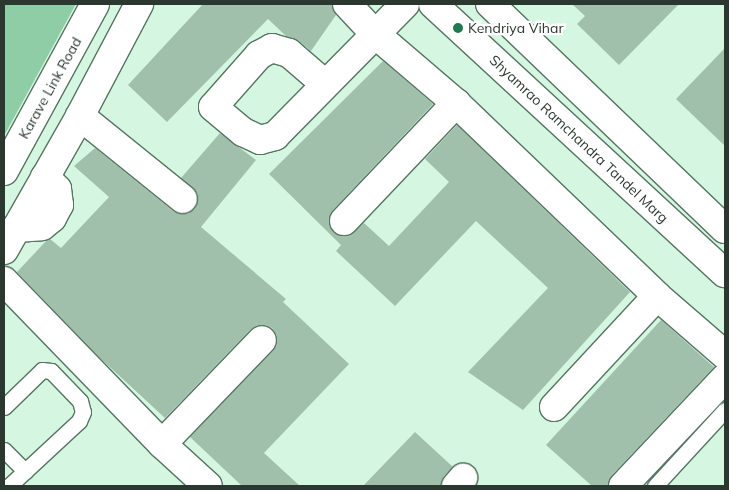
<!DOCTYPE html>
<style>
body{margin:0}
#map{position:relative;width:729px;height:490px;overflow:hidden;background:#d5f7e1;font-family:Mulish,sans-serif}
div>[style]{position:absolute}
.green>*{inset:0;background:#8ecda6}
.building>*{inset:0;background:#a0c0ab}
.roads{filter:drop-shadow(1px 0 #577562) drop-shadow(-1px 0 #577562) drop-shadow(0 1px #577562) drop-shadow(0 -1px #577562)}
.lane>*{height:15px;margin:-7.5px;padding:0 7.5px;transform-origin:7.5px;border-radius:7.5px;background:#fff}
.street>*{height:28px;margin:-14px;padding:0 14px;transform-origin:14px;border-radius:14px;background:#fff}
.secondary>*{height:28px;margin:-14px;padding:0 14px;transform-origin:14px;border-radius:14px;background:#fff}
.dots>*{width:14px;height:14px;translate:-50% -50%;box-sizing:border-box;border:2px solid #fff;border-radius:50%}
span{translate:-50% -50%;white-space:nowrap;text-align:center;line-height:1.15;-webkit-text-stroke:4.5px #fff;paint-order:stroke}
.poi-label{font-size:14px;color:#2b3830}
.left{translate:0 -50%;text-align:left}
.street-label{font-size:14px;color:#2b3830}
.frame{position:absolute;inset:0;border:5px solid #2b3830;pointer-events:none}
</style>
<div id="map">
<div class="green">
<div style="clip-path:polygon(4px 4px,76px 4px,4px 136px)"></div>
</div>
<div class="building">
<div style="clip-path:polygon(203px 4px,332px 4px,336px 15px,311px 51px,299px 41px,286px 36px,268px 19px,167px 122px,128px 85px)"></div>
<div style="clip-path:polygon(572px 4px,679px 4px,619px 65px,577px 24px,585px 16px)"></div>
<div style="clip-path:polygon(725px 48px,725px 146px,676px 99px)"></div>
<div style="clip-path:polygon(383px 61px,433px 104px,333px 210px,329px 218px,329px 225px,334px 233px,341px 236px,349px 236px,364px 223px,389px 246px,449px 182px,425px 159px,457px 125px,630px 292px,523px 410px,468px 372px,548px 288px,476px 221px,395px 306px,336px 251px,341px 245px,269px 174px)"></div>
<div style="clip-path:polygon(220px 133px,256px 160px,201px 227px,286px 299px,283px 302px,349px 364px,264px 453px,300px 486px,242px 486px,190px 437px,273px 351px,277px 344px,277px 336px,272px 328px,265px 325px,258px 325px,251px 329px,165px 418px,100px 358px,17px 272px,47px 240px,50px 239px,61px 248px,109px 197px,74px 166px,95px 148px,173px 211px,180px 214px,188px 214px,195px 208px,198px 201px,198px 194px,181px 178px)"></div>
<div style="clip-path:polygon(661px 320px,714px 367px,612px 475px,608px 486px,592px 486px,546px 445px)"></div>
<div style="clip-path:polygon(415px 432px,453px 467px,444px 476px,441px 486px,363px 486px)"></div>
</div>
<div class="roads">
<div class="lane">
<div style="left:4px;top:407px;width:53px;rotate:-44.2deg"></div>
<div style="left:42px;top:370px;width:9px;rotate:6deg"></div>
<div style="left:51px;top:371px;width:42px;rotate:46deg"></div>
<div style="left:80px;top:401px;width:11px;rotate:75deg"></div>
<div style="left:83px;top:412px;width:10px;rotate:114deg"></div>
<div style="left:79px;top:421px;width:96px;rotate:137.1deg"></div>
<div style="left:4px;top:450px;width:30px;rotate:45deg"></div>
<div style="left:655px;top:486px;width:103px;rotate:-47.4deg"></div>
</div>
<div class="street">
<div style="left:347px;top:4px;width:40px;rotate:47deg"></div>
<div style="left:374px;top:33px;width:108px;rotate:40.5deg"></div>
<div style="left:456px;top:103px;width:279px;rotate:43.8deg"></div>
<div style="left:657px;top:296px;width:90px;rotate:40.9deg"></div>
<div style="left:325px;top:84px;width:48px;rotate:-139.3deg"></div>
<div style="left:289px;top:53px;width:18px;rotate:-164deg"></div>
<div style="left:272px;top:48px;width:15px;rotate:152deg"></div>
<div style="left:259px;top:55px;width:69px;rotate:131.5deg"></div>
<div style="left:213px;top:107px;width:39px;rotate:40deg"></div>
<div style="left:243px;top:132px;width:19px;rotate:25deg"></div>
<div style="left:260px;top:140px;width:16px;rotate:-15deg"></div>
<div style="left:275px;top:136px;width:185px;rotate:-45.4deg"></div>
<div style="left:80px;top:116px;width:132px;rotate:38.9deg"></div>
<div style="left:344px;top:221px;width:163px;rotate:-46.5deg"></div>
<div style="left:16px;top:228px;width:26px;rotate:-4deg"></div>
<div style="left:42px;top:226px;width:13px;rotate:-39deg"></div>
<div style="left:52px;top:218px;width:15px;rotate:-62deg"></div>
<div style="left:59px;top:205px;width:16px;rotate:-97deg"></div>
<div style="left:57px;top:189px;width:17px;rotate:-135deg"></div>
<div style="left:4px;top:250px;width:154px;rotate:-60.4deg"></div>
<div style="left:80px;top:116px;width:127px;rotate:-62.2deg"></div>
<div style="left:4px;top:281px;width:227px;rotate:45.9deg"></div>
<div style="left:162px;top:444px;width:62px;rotate:42.4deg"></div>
<div style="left:554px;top:407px;width:151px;rotate:-47.1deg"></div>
<div style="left:162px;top:444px;width:144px;rotate:-46.1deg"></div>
<div style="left:456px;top:486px;width:11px;rotate:-49deg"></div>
<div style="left:623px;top:486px;width:149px;rotate:-46.6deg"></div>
</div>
<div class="secondary">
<div style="left:433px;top:4px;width:397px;rotate:42.7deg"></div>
<div style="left:490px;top:4px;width:325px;rotate:43.8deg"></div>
<div style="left:4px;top:171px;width:190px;rotate:-61.4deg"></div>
</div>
</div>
<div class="dots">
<div style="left:458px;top:28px;background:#21794d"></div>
</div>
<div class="poi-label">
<span class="left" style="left:468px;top:28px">Kendriya Vihar</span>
</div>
<div class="street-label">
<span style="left:50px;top:88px;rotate:-61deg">Karave Link Road</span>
<span style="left:579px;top:139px;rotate:43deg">Shyamrao Ramchandra Tandel Marg</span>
</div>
<div class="frame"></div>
</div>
